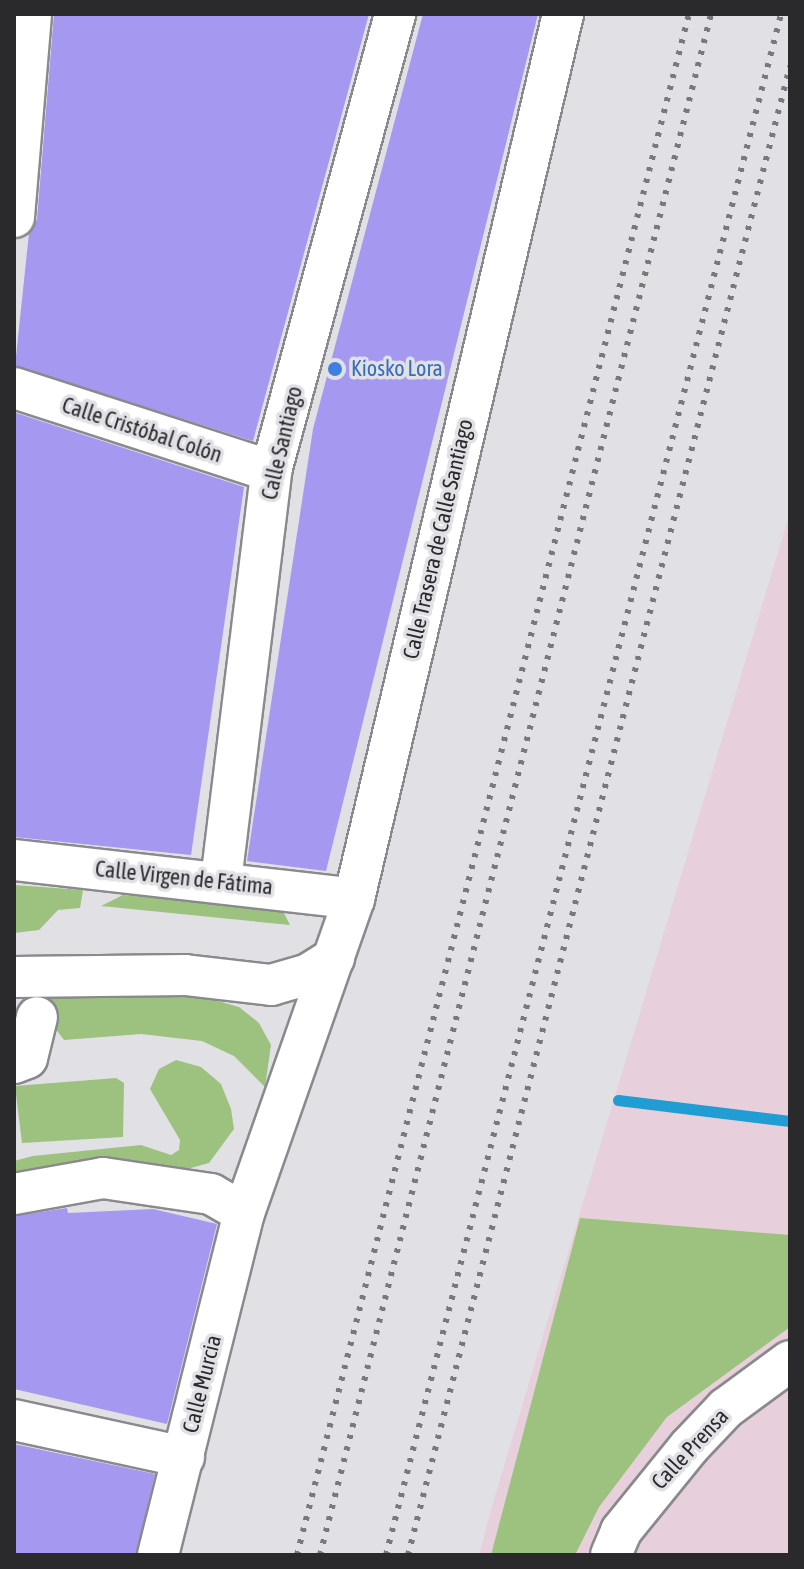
<!DOCTYPE html>
<meta charset="utf-8">
<style>
body{margin:0}
#map{position:relative;width:804px;height:1569px;overflow:hidden;background:#e1e1e5;font-family:"Asap Condensed",sans-serif}
div>[style]{position:absolute}
.industrial>*{inset:0;background:#e7d0dc}
.green>*{inset:0;background:#9dc17e}
.stream>*{height:11px;margin:-5.5px;padding:0 5.5px;transform-origin:5.5px;border-radius:5.5px;background:#219dd4}
.building>*{inset:0;background:#a598f1}
.roads{filter:drop-shadow(2px 0 #8a898d) drop-shadow(-2px 0 #8a898d) drop-shadow(0 2px #8a898d) drop-shadow(0 -2px #8a898d)}
.minor>*{height:40px;margin:-20px;padding:0 20px;transform-origin:20px;border-radius:20px;background:#fff}
.rail>*{height:6px;margin-top:-3px;transform-origin:0;background:repeating-linear-gradient(90deg,#79797b 0 4px,transparent 0 12px)}
.dots>*{width:22px;height:22px;translate:-50% -50%;box-sizing:border-box;border:4px solid #e1e1e5;border-radius:50%}
span{translate:-50% -50%;white-space:nowrap;text-align:center;line-height:1.15;-webkit-text-stroke:7px #e1e1e5;paint-order:stroke}
.shop-label{font-size:22px;color:#366cbe}
.left{translate:0 -50%;text-align:left}
.street-label{font-size:22px;color:#2a2a2c}
.frame{position:absolute;inset:0;border:16px solid #2a2a2c;pointer-events:none}
</style>
<div id="map">
<div class="industrial">
<div style="clip-path:polygon(790px 512px,790px 1555px,479px 1555px,492px 1506px)"></div>
</div>
<div class="green">
<div style="clip-path:polygon(14px 885px,83px 890px,80px 908px,58px 910px,39px 930px,14px 933px)"></div>
<div style="clip-path:polygon(123px 895px,282px 909px,290px 925px,101px 906px)"></div>
<div style="clip-path:polygon(52px 987px,172px 988px,239px 1007px,259px 1023px,271px 1045px,265px 1087px,234px 1056px,202px 1041px,141px 1034px,64px 1040px,48px 1019px)"></div>
<div style="clip-path:polygon(176px 1060px,201px 1067px,221px 1084px,231px 1109px,234px 1129px,209px 1163px,176px 1172px,14px 1177px,14px 1161px,33px 1156px,141px 1145px,171px 1155px,179px 1150px,180px 1140px,150px 1089px,159px 1069px)"></div>
<div style="clip-path:polygon(116px 1078px,124px 1083px,123px 1137px,22px 1143px,15px 1086px)"></div>
<div style="clip-path:polygon(580px 1218px,790px 1235px,790px 1327px,667px 1417px,599px 1507px,575px 1555px,491px 1555px)"></div>
</div>
<div class="stream">
<div style="left:618px;top:1100px;width:173px;rotate:7deg"></div>
</div>
<div class="building">
<div style="clip-path:polygon(54px 14px,369px 14px,253px 441px,15px 366px,29px 233px,37px 219px)"></div>
<div style="clip-path:polygon(423px 14px,538px 14px,326px 871px,247px 861px,313px 429px)"></div>
<div style="clip-path:polygon(16px 413px,244px 487px,191px 855px,14px 837px)"></div>
<div style="clip-path:polygon(67px 1208px,68px 1213px,153px 1209px,217px 1224px,167px 1424px,14px 1389px,14px 1216px)"></div>
<div style="clip-path:polygon(14px 1444px,155px 1474px,136px 1555px,14px 1555px)"></div>
</div>
<div class="roads">
<div class="minor">
<div style="left:14px;top:217px;width:204px;rotate:-85.2deg"></div>
<div style="left:14px;top:388px;width:270px;rotate:17.9deg"></div>
<div style="left:14px;top:860px;width:342px;rotate:6.5deg"></div>
<div style="left:221px;top:881px;width:413px;rotate:-83deg"></div>
<div style="left:271px;top:471px;width:474px;rotate:-74.8deg"></div>
<div style="left:14px;top:977px;width:171px;rotate:-0.7deg"></div>
<div style="left:185px;top:975px;width:87px;rotate:6.6deg"></div>
<div style="left:271px;top:985px;width:37px;rotate:-16deg"></div>
<div style="left:307px;top:975px;width:32px;rotate:-32deg"></div>
<div style="left:14px;top:1063px;width:14px;rotate:-21deg"></div>
<div style="left:27px;top:1058px;width:42px;rotate:-76.3deg"></div>
<div style="left:14px;top:1194px;width:90px;rotate:-10.2deg"></div>
<div style="left:103px;top:1178px;width:109px;rotate:8.4deg"></div>
<div style="left:211px;top:1194px;width:38px;rotate:30deg"></div>
<div style="left:14px;top:1420px;width:174px;rotate:12.3deg"></div>
<div style="left:158px;top:1555px;width:353px;rotate:-75.9deg"></div>
<div style="left:244px;top:1213px;width:333px;rotate:-70.7deg"></div>
<div style="left:354px;top:899px;width:909px;rotate:-76.71deg"></div>
<div style="left:611px;top:1555px;width:26px;rotate:-67deg"></div>
<div style="left:621px;top:1531px;width:108px;rotate:-51deg"></div>
<div style="left:689px;top:1447px;width:54px;rotate:-46.5deg"></div>
<div style="left:726px;top:1408px;width:79px;rotate:-36.3deg"></div>
</div>
</div>
<div class="rail">
<div style="left:297px;top:1555px;width:1590px;rotate:-75.73deg"></div>
<div style="left:320px;top:1555px;width:1590px;rotate:-75.76deg"></div>
<div style="left:386px;top:1555px;width:1591px;rotate:-75.62deg"></div>
<div style="left:408px;top:1555px;width:1537px;rotate:-75.61deg"></div>
</div>
<div class="dots">
<div style="left:335px;top:369px;background:#3f7fe0"></div>
</div>
<div class="shop-label">
<span class="left" style="left:351px;top:369px">Kiosko Lora</span>
</div>
<div class="street-label">
<span style="left:142px;top:430px;rotate:18deg">Calle Cristóbal Colón</span>
<span style="left:282px;top:443px;rotate:-77deg">Calle Santiago</span>
<span style="left:438px;top:539px;rotate:-77deg">Calle Trasera de Calle Santiago</span>
<span style="left:184px;top:878px;rotate:6deg">Calle Virgen de Fátima</span>
<span style="left:202px;top:1384px;rotate:-76deg">Calle Murcia</span>
<span style="left:690px;top:1449px;rotate:-47deg">Calle Prensa</span>
</div>
<div class="frame"></div>
</div>
